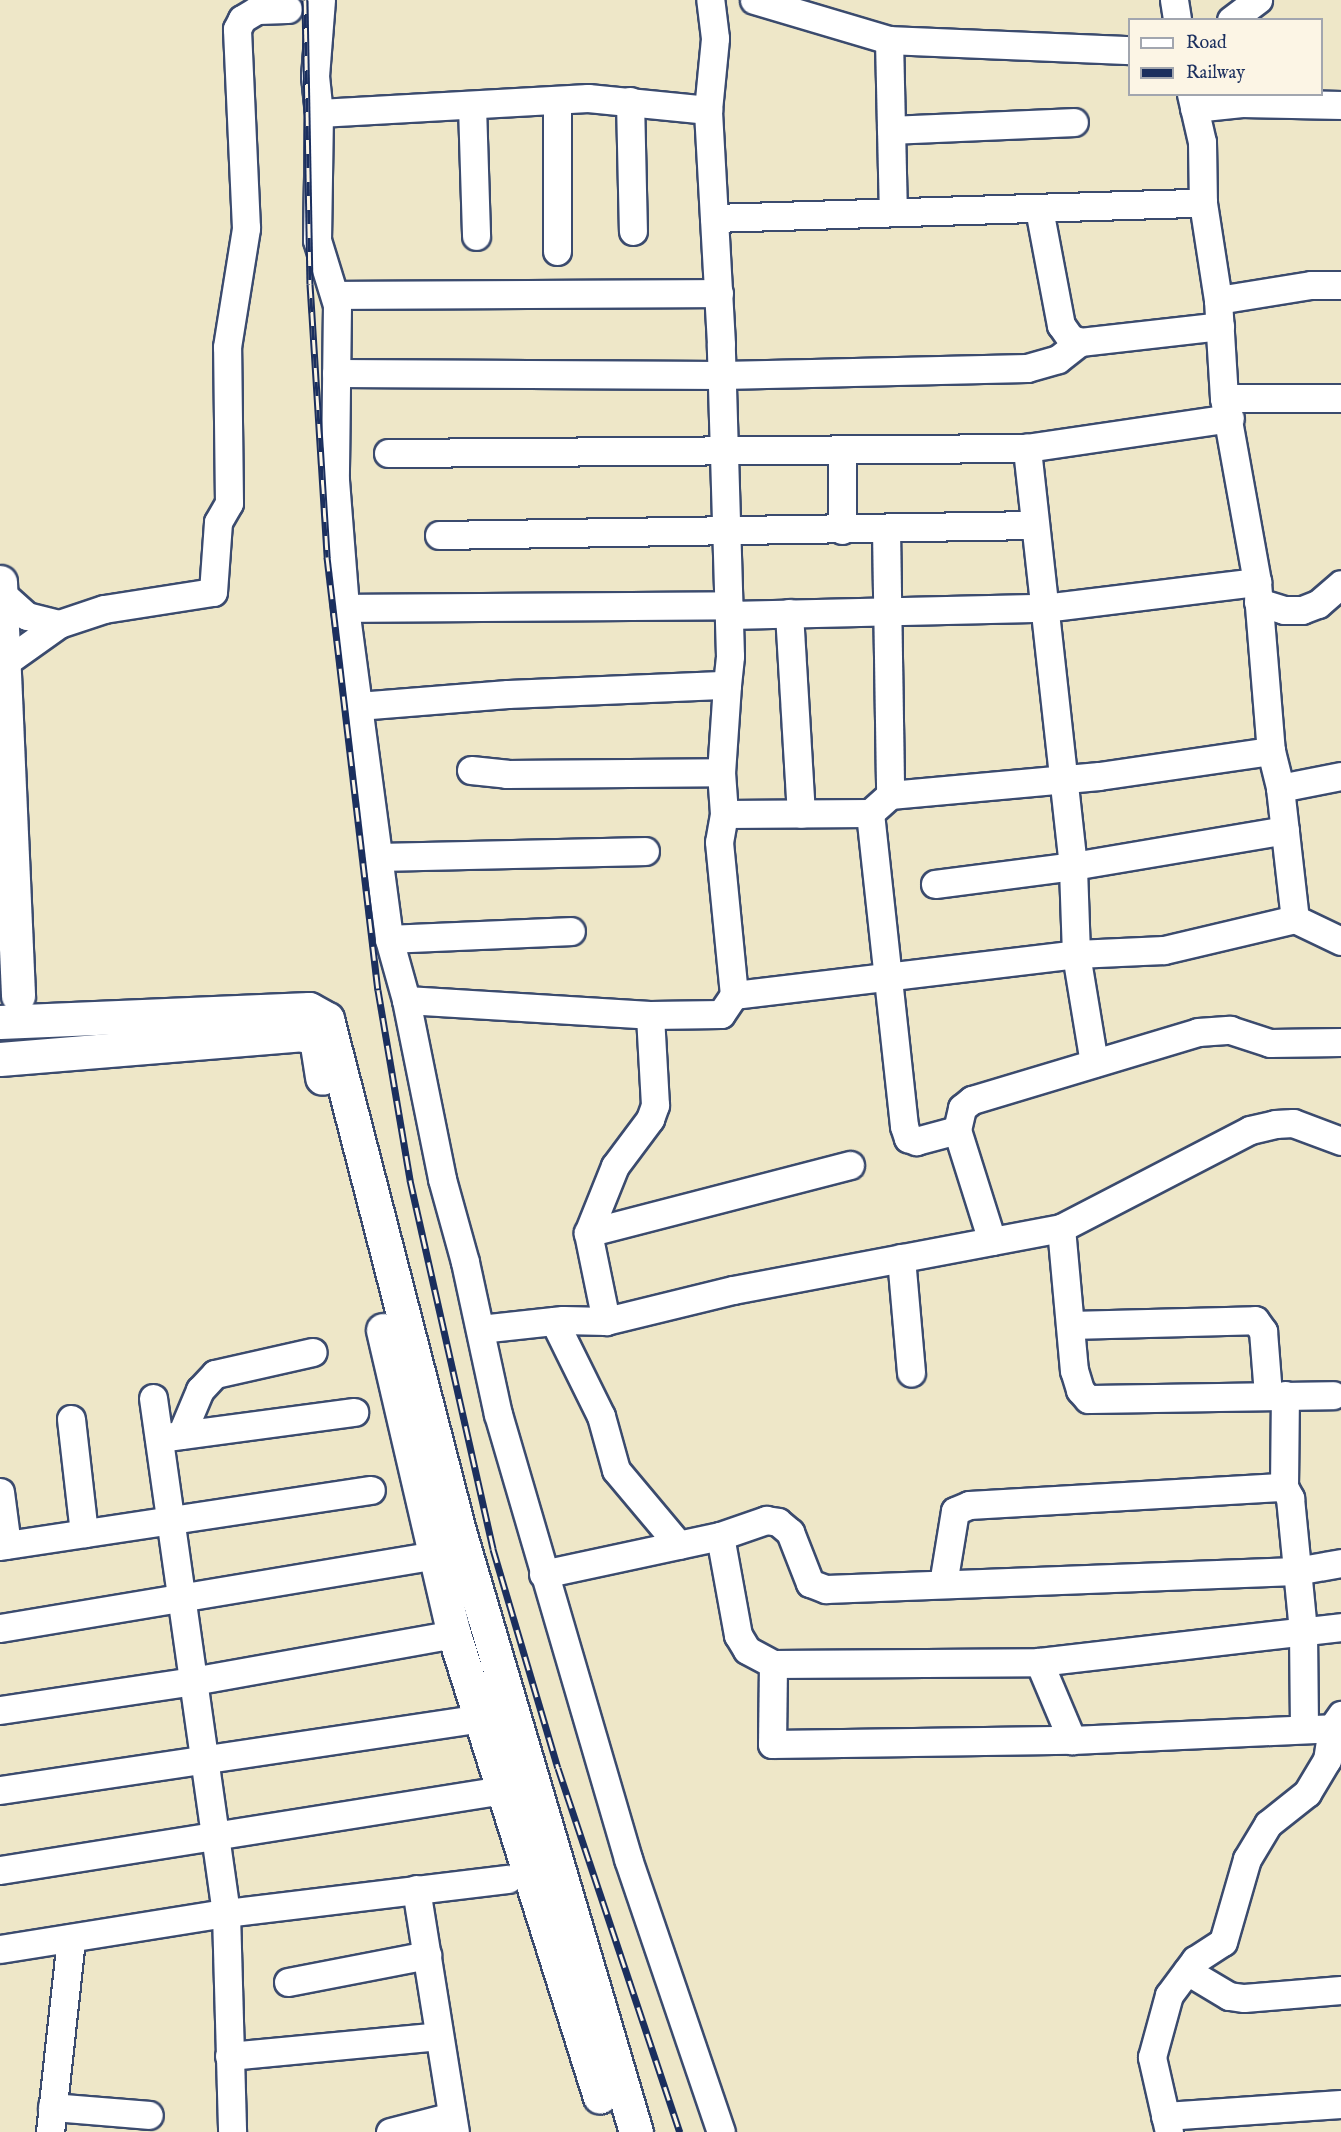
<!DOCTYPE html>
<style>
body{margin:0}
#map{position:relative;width:1341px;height:2132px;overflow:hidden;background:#eee7c8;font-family:"IM FELL English",serif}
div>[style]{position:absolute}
.roads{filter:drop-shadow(2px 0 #3b4b6e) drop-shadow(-2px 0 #3b4b6e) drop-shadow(0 2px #3b4b6e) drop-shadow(0 -2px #3b4b6e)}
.street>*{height:27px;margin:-13.5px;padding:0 13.5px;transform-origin:13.5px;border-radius:13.5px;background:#fff}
.secondary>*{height:33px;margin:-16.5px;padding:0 16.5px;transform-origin:16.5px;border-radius:16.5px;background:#fff}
.rail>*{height:7px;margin-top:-3.5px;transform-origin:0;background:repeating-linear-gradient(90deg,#fcf5e5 0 14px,#1b2f5e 0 28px);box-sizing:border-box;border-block:2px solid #1b2f5e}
span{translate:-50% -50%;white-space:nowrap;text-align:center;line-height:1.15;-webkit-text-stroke:4.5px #fcf5e5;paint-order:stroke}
.legend{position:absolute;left:1128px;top:18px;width:195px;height:78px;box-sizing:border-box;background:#fcf5e5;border:2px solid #a2a6af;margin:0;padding:8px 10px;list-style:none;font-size:18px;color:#1b2f5e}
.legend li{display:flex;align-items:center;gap:12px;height:30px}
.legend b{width:30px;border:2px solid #a2a6af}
</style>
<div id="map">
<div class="roads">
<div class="street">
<div style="left:321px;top:0;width:76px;rotate:94.5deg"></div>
<div style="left:315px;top:76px;width:37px;rotate:84deg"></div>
<div style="left:319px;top:113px;width:127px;rotate:90.9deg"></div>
<div style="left:317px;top:240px;width:68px;rotate:72.9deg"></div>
<div style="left:337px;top:305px;width:175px;rotate:90.7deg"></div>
<div style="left:335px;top:480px;width:128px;rotate:85.5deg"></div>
<div style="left:345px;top:608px;width:334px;rotate:82.4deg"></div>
<div style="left:389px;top:939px;width:63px;rotate:74.4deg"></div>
<div style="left:406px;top:1000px;width:183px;rotate:78.6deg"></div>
<div style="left:442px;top:1179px;width:86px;rotate:74.5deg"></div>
<div style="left:465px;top:1262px;width:156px;rotate:77.8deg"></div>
<div style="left:498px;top:1414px;width:464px;rotate:73.7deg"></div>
<div style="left:628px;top:1859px;width:288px;rotate:71.2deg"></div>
<div style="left:754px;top:0;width:141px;rotate:16.5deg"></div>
<div style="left:889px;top:40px;width:241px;rotate:2.4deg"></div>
<div style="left:1174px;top:0;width:20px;rotate:81deg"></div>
<div style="left:1231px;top:20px;width:34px;rotate:-37deg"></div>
<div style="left:889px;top:40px;width:172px;rotate:88.7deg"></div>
<div style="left:1191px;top:94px;width:49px;rotate:77.1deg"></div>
<div style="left:1202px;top:142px;width:61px;rotate:89.1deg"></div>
<div style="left:1203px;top:203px;width:98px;rotate:81.2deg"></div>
<div style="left:1218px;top:300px;width:98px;rotate:86.5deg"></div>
<div style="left:1224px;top:398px;width:187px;rotate:79.8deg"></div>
<div style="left:1257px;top:582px;width:170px;rotate:85.3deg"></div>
<div style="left:1271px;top:751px;width:38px;rotate:76deg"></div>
<div style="left:1280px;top:788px;width:132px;rotate:83.5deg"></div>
<div style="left:1295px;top:919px;width:51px;rotate:25.6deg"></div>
<div style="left:557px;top:101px;width:150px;rotate:90deg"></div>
<div style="left:630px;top:101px;width:130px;rotate:88.7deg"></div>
<div style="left:472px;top:106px;width:130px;rotate:88.2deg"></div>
<div style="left:1194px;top:108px;width:48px;rotate:-5.9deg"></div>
<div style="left:1242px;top:103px;width:99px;rotate:1.2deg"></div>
<div style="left:319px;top:113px;width:269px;rotate:-3.2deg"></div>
<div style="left:588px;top:98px;width:121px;rotate:5.7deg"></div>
<div style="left:891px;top:130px;width:183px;rotate:-2.5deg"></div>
<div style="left:1039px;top:209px;width:118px;rotate:79.3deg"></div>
<div style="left:1061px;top:325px;width:16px;rotate:55deg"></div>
<div style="left:1070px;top:338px;width:11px;rotate:22deg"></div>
<div style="left:1080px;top:342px;width:141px;rotate:-6.5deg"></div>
<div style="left:714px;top:218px;width:489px;rotate:-1.8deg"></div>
<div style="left:336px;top:295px;width:383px;rotate:-0.3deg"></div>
<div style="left:1218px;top:300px;width:94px;rotate:-9.2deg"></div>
<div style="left:1311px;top:285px;width:30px"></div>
<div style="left:336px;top:373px;width:386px;rotate:0.3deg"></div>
<div style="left:722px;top:375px;width:305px;rotate:-1.3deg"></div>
<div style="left:1027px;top:368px;width:32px;rotate:-16deg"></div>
<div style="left:1058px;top:359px;width:28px;rotate:-38deg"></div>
<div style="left:1224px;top:398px;width:117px"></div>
<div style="left:842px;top:449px;width:81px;rotate:90deg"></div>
<div style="left:388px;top:453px;width:639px;rotate:-0.45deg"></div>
<div style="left:1027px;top:448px;width:205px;rotate:-8.4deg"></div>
<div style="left:886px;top:529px;width:266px;rotate:89.1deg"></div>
<div style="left:439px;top:535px;width:596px;rotate:-0.96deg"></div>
<div style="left:0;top:592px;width:36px;rotate:42deg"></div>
<div style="left:27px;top:616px;width:33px;rotate:14deg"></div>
<div style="left:1258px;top:602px;width:27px;rotate:17deg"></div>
<div style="left:1284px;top:610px;width:18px"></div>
<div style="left:1302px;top:610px;width:17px;rotate:-21deg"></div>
<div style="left:1318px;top:604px;width:30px;rotate:-41deg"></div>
<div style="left:345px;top:608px;width:384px;rotate:-0.4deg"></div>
<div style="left:789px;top:613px;width:201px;rotate:86.6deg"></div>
<div style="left:729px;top:615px;width:315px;rotate:-1.3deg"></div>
<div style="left:1044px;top:608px;width:215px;rotate:-7deg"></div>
<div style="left:0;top:666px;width:72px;rotate:-35.4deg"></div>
<div style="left:59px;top:624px;width:47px;rotate:-18.4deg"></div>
<div style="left:104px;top:609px;width:110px;rotate:-8.9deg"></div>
<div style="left:213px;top:592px;width:70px;rotate:-85.9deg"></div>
<div style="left:218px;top:522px;width:22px;rotate:-60deg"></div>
<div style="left:229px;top:503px;width:156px;rotate:-90.7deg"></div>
<div style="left:227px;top:347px;width:121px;rotate:-80.9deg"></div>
<div style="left:246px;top:228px;width:199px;rotate:-92.6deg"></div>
<div style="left:237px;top:29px;width:11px;rotate:-63deg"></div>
<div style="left:242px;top:19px;width:17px;rotate:-31deg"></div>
<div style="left:257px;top:10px;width:31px;rotate:-2deg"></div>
<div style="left:727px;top:685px;width:87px;rotate:93.9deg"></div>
<div style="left:721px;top:772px;width:42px;rotate:85.9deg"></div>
<div style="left:724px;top:814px;width:146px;rotate:-0.4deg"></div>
<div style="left:870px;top:813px;width:27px;rotate:-42deg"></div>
<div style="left:890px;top:795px;width:210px;rotate:-5.2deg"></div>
<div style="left:1099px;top:776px;width:174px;rotate:-8.3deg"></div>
<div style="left:358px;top:706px;width:150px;rotate:-4.6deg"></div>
<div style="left:508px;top:694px;width:219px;rotate:-2.4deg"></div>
<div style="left:727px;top:685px;width:29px;rotate:-84deg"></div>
<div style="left:730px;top:656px;width:312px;rotate:-91.7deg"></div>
<div style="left:721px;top:344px;width:234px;rotate:-93.2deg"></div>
<div style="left:708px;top:110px;width:72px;rotate:-84.4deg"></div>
<div style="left:715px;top:38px;width:38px;rotate:-97deg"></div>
<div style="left:471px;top:770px;width:36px;rotate:6deg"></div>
<div style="left:507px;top:774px;width:214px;rotate:-0.5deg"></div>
<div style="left:1280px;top:788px;width:62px;rotate:-11.1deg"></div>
<div style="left:870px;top:813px;width:315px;rotate:83.8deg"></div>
<div style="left:904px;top:1126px;width:13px;rotate:72deg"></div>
<div style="left:908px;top:1138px;width:9px;rotate:21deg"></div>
<div style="left:916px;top:1141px;width:42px;rotate:-15deg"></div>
<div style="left:724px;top:814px;width:28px;rotate:100deg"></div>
<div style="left:719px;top:842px;width:154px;rotate:84.4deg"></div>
<div style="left:734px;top:995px;width:344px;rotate:-6.8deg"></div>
<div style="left:1076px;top:954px;width:88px;rotate:-92deg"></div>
<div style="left:1073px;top:866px;width:421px;rotate:-96.3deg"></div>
<div style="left:380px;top:857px;width:265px;rotate:-1.3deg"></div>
<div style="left:935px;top:884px;width:139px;rotate:-7.4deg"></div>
<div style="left:1073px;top:866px;width:215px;rotate:-9.6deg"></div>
<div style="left:389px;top:939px;width:182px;rotate:-2.5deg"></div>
<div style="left:406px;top:1000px;width:244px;rotate:3.5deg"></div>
<div style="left:650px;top:1015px;width:71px;rotate:-0.8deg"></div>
<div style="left:721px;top:1014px;width:23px;rotate:-56deg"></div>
<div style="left:1094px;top:1063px;width:110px;rotate:-99.4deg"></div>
<div style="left:1076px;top:954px;width:88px;rotate:-2.6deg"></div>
<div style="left:1164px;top:950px;width:135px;rotate:-13.3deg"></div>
<div style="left:850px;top:1165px;width:271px;rotate:165.5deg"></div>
<div style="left:588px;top:1233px;width:90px;rotate:78.4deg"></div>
<div style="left:606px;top:1321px;width:131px;rotate:-13.7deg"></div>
<div style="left:733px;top:1290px;width:334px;rotate:-10.7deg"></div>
<div style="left:1061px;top:1228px;width:213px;rotate:-27.4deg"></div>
<div style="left:1250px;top:1130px;width:26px;rotate:-13deg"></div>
<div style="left:1275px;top:1124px;width:18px;rotate:-3deg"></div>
<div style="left:1293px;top:1123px;width:51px;rotate:20.6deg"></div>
<div style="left:1061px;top:1228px;width:143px;rotate:84.8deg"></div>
<div style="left:1074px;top:1370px;width:21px;rotate:73deg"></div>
<div style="left:1080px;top:1390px;width:12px;rotate:48deg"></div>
<div style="left:1088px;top:1399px;width:245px;rotate:-0.9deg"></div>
<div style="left:588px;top:1233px;width:72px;rotate:-68.1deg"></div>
<div style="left:615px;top:1166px;width:59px;rotate:-53.3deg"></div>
<div style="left:650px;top:1119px;width:15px;rotate:-70deg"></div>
<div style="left:655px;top:1105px;width:90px;rotate:-93.2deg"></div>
<div style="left:992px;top:1241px;width:116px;rotate:-107.5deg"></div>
<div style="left:957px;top:1130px;width:23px;rotate:-77deg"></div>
<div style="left:962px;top:1108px;width:13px;rotate:-39deg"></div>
<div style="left:972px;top:1100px;width:236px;rotate:-16.7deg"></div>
<div style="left:1198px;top:1032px;width:32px;rotate:-4deg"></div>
<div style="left:1230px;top:1030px;width:42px;rotate:18deg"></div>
<div style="left:1270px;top:1043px;width:71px;rotate:-0.8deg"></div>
<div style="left:901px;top:1258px;width:115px;rotate:85deg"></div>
<div style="left:554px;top:1321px;width:106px;rotate:63.7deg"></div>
<div style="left:601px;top:1416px;width:56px;rotate:74.5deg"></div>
<div style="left:616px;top:1470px;width:98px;rotate:50deg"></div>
<div style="left:1070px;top:1325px;width:185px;rotate:-1.5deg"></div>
<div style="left:1255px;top:1320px;width:14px;rotate:54deg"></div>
<div style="left:1263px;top:1331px;width:64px;rotate:85.5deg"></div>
<div style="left:480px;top:1329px;width:83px;rotate:-6.2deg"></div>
<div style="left:563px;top:1320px;width:43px;rotate:1.3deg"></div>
<div style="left:153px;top:1398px;width:520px;rotate:81.93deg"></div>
<div style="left:226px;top:1913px;width:219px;rotate:88.4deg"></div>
<div style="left:71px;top:1419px;width:115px;rotate:83.5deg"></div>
<div style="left:181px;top:1435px;width:49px;rotate:-67.1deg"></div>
<div style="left:200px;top:1390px;width:22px;rotate:-47deg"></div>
<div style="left:215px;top:1374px;width:100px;rotate:-12.7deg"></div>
<div style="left:159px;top:1438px;width:197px;rotate:-7.6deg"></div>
<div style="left:1284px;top:1487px;width:92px;rotate:-89.4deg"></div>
<div style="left:0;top:1492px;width:53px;rotate:82.5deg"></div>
<div style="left:720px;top:1536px;width:49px;rotate:-19.2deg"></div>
<div style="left:766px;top:1520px;width:12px;rotate:9deg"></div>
<div style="left:778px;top:1522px;width:16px;rotate:40deg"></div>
<div style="left:790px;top:1532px;width:55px;rotate:68.6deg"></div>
<div style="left:810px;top:1583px;width:17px;rotate:21deg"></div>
<div style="left:826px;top:1589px;width:470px;rotate:-2.2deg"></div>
<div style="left:1296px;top:1571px;width:46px;rotate:-10.1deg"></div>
<div style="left:0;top:1546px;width:375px;rotate:-8.6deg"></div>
<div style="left:543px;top:1574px;width:181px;rotate:-12.1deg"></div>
<div style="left:720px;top:1536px;width:101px;rotate:79.7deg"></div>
<div style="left:738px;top:1635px;width:17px;rotate:59deg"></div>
<div style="left:747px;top:1650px;width:30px;rotate:28deg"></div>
<div style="left:773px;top:1664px;width:80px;rotate:90.7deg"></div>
<div style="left:772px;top:1744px;width:300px;rotate:-0.8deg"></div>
<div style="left:1072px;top:1740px;width:260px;rotate:-2.6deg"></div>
<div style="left:943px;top:1584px;width:74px;rotate:-80.7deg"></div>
<div style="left:955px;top:1511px;width:15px;rotate:-23deg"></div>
<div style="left:969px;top:1505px;width:316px;rotate:-3.3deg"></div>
<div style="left:1284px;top:1487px;width:13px;rotate:61deg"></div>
<div style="left:1290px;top:1498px;width:134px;rotate:84.4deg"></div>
<div style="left:1303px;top:1631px;width:98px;rotate:89.4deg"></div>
<div style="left:0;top:1628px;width:443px;rotate:-9.5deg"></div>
<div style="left:1039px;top:1662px;width:304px;rotate:-6.6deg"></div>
<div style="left:773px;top:1664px;width:266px;rotate:-0.4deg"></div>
<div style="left:1039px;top:1662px;width:85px;rotate:67.1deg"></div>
<div style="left:0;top:1710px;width:195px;rotate:-8.5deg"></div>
<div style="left:193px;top:1681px;width:265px;rotate:-10.2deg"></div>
<div style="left:0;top:1790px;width:488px;rotate:-8.5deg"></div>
<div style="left:0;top:1870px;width:509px;rotate:-9.04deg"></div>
<div style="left:416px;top:1889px;width:246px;rotate:80.9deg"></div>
<div style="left:0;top:1949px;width:229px;rotate:-9.1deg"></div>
<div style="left:226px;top:1913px;width:284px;rotate:-6.9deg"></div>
<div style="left:1187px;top:1971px;width:49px;rotate:30.8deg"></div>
<div style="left:1229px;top:1996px;width:15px;rotate:8deg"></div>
<div style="left:1244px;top:1998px;width:97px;rotate:-4.7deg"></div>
<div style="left:288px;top:1982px;width:142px;rotate:-11deg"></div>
<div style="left:229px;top:2056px;width:211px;rotate:-5.4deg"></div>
<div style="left:52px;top:2107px;width:97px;rotate:4.7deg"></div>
<div style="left:1165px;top:2116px;width:176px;rotate:-3.9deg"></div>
<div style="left:50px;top:2132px;width:195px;rotate:-83.8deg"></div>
<div style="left:390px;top:2132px;width:64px;rotate:-14.5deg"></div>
<div style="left:1169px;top:2132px;width:77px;rotate:-102.8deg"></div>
<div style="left:1152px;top:2057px;width:64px;rotate:-74.7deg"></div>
<div style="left:1169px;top:1995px;width:44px;rotate:-53.4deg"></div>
<div style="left:1195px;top:1960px;width:33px;rotate:-33deg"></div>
<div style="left:1223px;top:1942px;width:86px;rotate:-73.9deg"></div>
<div style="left:1247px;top:1859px;width:41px;rotate:-59deg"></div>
<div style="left:1268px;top:1824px;width:50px;rotate:-38.5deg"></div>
<div style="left:1307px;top:1793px;width:39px;rotate:-59deg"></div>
<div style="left:1327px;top:1760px;width:32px;rotate:-81deg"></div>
<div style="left:1332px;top:1728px;width:16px;rotate:-55deg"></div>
</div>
<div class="secondary">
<div style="left:0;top:582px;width:414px;rotate:87.5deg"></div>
<div style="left:0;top:1022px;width:309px;rotate:-2.4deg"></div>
<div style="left:309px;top:1009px;width:21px;rotate:29deg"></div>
<div style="left:327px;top:1019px;width:529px;rotate:75.54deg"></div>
<div style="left:459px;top:1531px;width:627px;rotate:73.59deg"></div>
<div style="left:0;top:1059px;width:302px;rotate:-4.7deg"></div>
<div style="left:301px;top:1034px;width:13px;rotate:18deg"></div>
<div style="left:313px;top:1038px;width:8px;rotate:60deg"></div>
<div style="left:317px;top:1045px;width:33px;rotate:81deg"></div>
<div style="left:383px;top:1330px;width:312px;rotate:76.9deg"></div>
<div style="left:454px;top:1634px;width:485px;rotate:72.5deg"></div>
</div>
</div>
<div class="rail">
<div style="left:305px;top:0;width:284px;rotate:89deg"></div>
<div style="left:310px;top:284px;width:274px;rotate:86.4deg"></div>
<div style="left:327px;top:557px;width:436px;rotate:83.3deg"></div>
<div style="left:378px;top:990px;width:193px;rotate:80.4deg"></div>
<div style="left:410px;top:1180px;width:378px;rotate:77.3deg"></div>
<div style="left:493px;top:1549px;width:228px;rotate:73.5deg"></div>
<div style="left:558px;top:1768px;width:384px;rotate:71.5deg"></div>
</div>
<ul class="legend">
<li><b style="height:8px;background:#fff"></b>Road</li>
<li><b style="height:8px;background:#1b2f5e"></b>Railway</li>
</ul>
</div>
